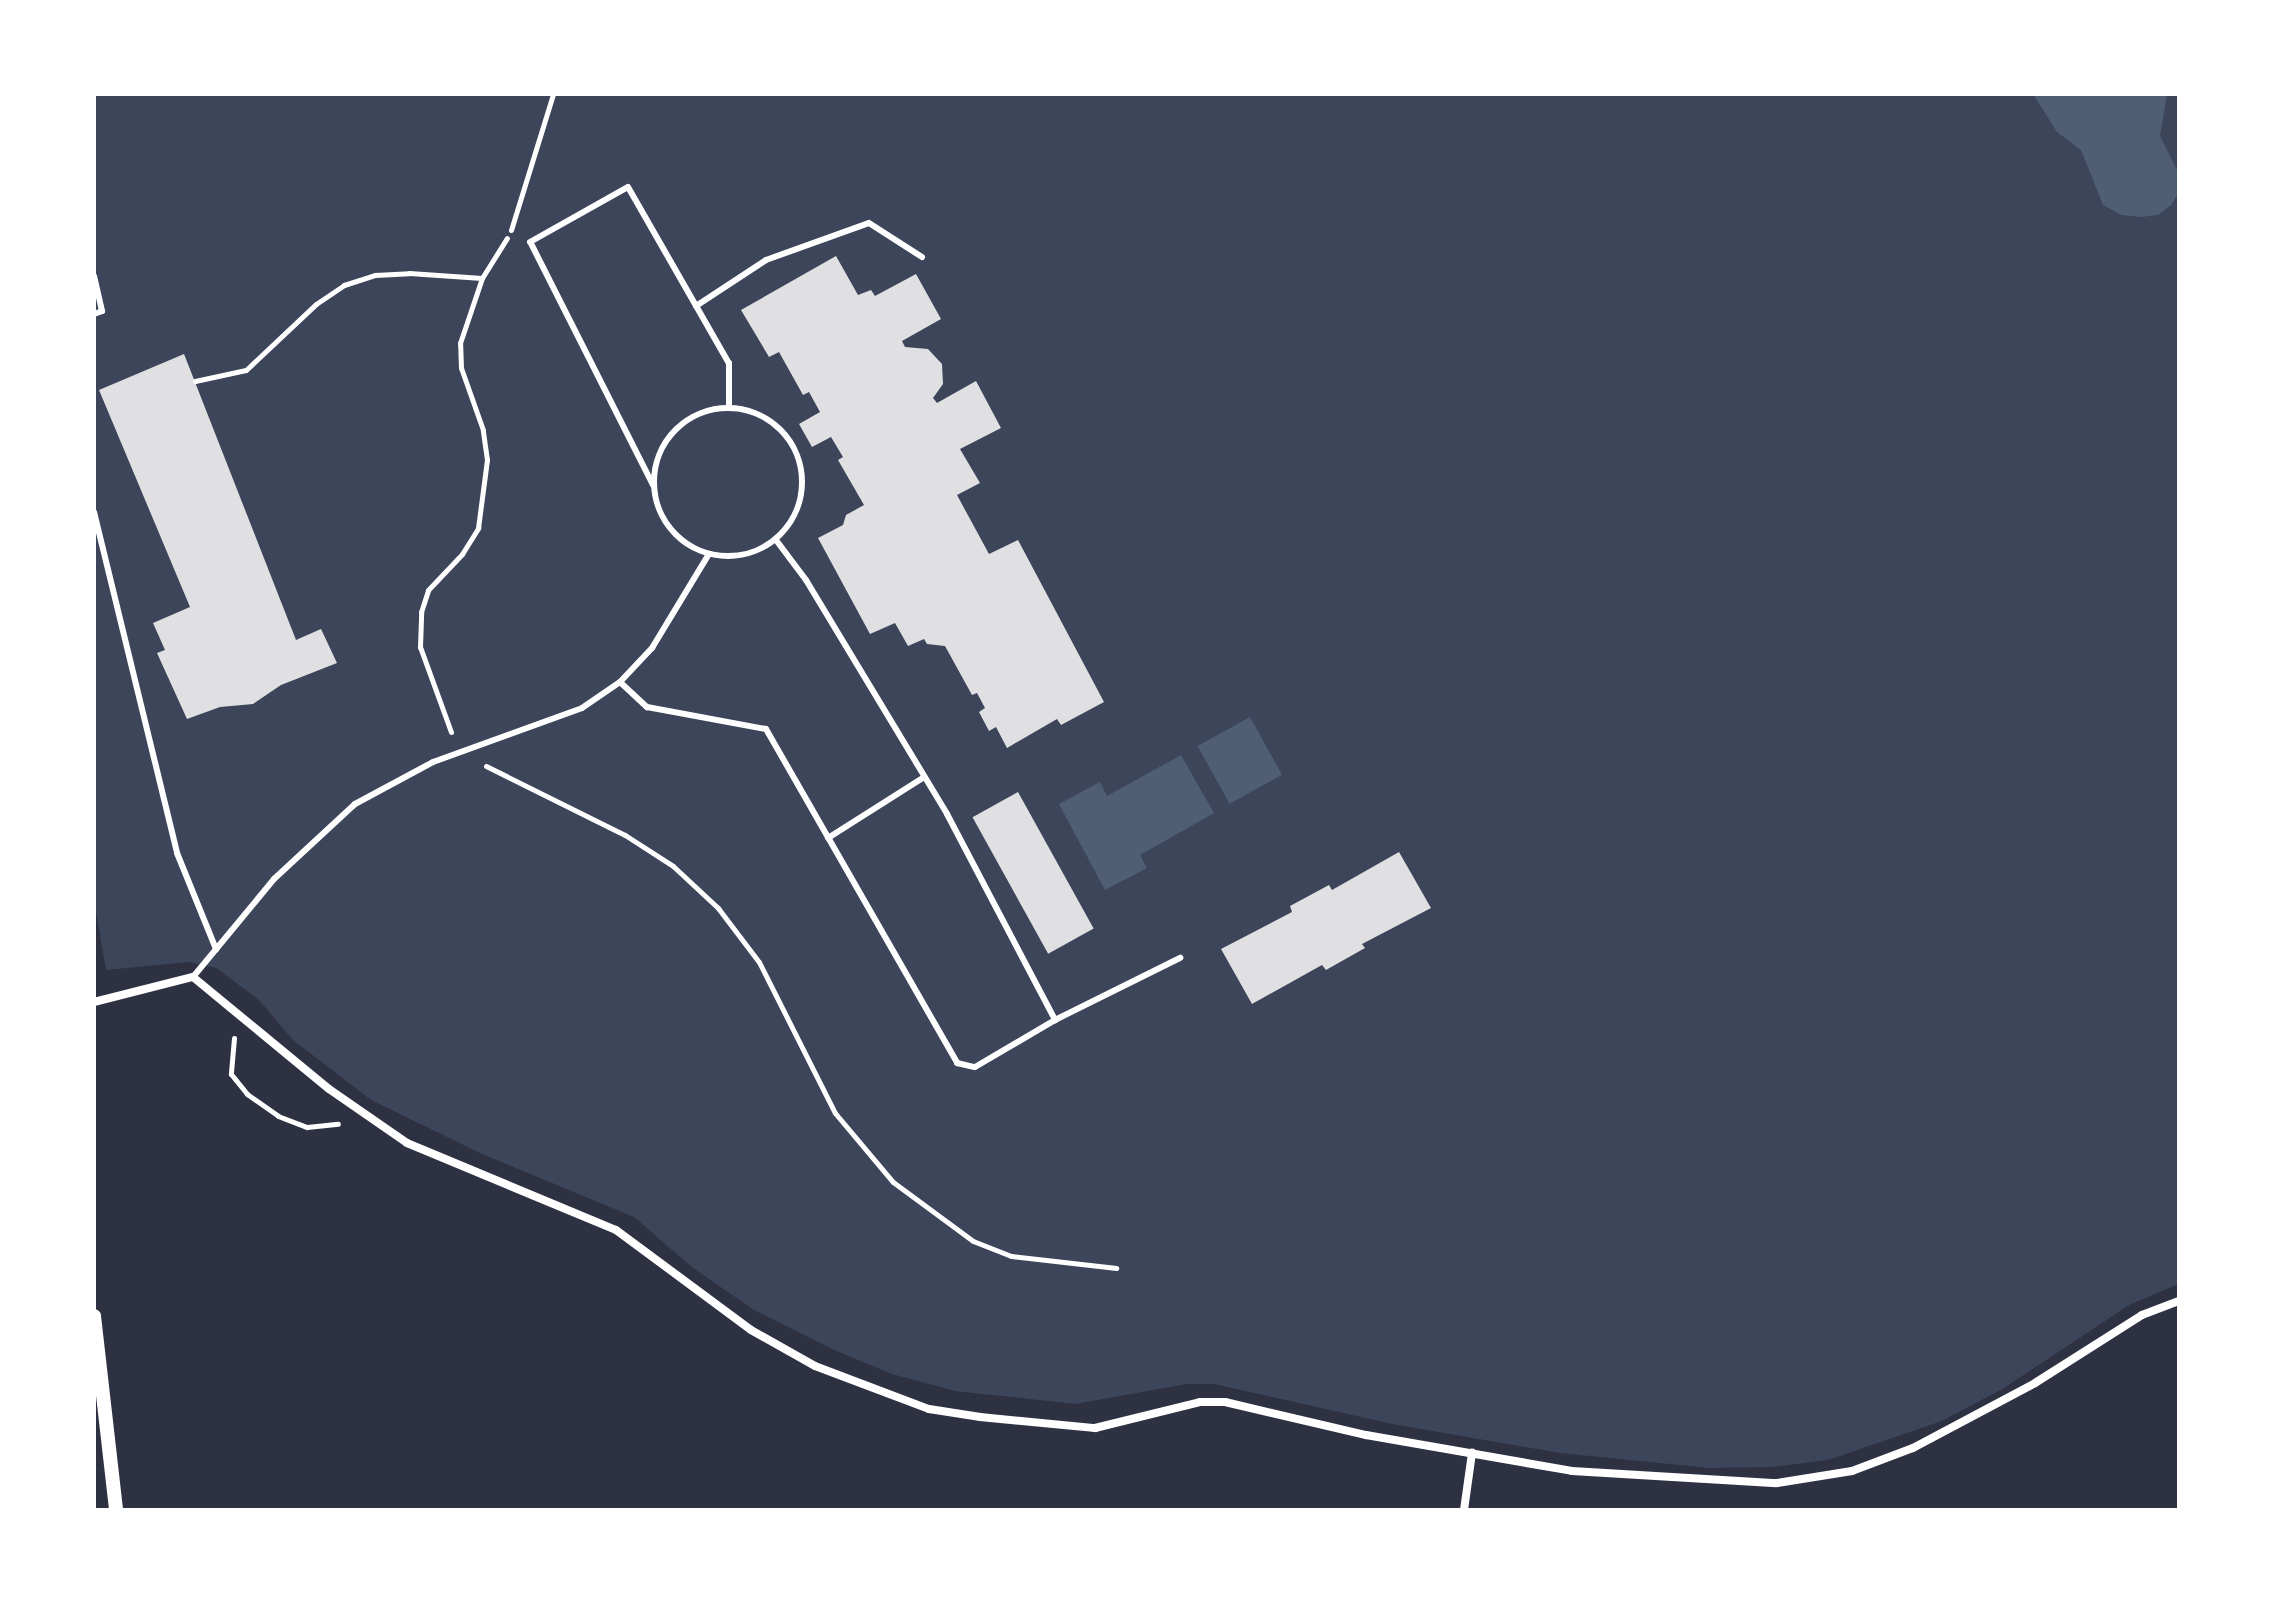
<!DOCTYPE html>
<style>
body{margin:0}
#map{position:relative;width:2273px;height:1604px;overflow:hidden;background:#2d3142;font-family:Poppins,sans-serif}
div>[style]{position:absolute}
.green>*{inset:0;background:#3c4559}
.water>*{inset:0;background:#4f5d75;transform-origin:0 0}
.building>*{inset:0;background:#e0e0e3;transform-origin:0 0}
.path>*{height:5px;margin:-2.5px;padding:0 2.5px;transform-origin:2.5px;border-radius:2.5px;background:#fff}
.service>*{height:6px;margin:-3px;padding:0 3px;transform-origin:3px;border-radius:3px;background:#fff}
.service>.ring{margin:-3px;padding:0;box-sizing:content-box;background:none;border:6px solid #fff;border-radius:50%}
.minor>*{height:8px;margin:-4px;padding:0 4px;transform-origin:4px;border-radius:4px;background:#fff}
.tertiary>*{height:14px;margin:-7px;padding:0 7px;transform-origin:7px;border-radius:7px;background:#fff}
span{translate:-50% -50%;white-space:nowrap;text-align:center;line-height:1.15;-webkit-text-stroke:6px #fff;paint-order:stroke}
.frame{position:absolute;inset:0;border:96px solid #fff;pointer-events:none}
</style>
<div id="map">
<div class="green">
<div style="clip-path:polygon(94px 94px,2179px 94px,2179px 1284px,2129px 1305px,2004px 1388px,1942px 1421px,1828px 1460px,1771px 1467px,1709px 1468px,1560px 1453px,1392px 1424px,1214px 1384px,1187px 1384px,1075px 1404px,955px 1391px,892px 1374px,834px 1350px,754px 1310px,693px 1268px,634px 1217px,482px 1154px,371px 1100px,293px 1040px,258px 999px,216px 968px,189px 962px,106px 970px,94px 900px)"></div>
</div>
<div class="water">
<div style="clip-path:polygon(2033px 94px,2167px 94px,2160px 136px,2178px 172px,2179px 192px,2171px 205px,2158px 215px,2141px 217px,2121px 215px,2103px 205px,2081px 150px,2057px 132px)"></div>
<div style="left:1250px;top:717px;width:66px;height:60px;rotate:61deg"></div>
<div style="clip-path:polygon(1181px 755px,1214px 813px,1140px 855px,1147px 868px,1105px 890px,1059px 804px,1100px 782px,1107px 796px)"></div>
</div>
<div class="building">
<div style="clip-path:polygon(836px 256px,858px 295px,871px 290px,875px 296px,916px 274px,941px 319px,902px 341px,905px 347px,928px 349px,942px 364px,943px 384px,933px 398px,937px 403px,976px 381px,1001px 428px,960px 449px,980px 483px,957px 495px,989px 554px,1018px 540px,1104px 702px,1061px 725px,1057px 719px,1007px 748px,996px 727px,989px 731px,979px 712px,985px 708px,977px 693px,972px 695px,945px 646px,927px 644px,924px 639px,908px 646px,895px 623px,870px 634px,818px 538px,843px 525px,846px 515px,864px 505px,838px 460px,843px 457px,831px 437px,812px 447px,799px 424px,820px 412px,809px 392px,803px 395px,779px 352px,769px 357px,741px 310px)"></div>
<div style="clip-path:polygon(184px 354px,296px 640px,321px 629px,337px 663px,281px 685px,253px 704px,220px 707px,187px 719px,157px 653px,165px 650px,153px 623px,190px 607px,99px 390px)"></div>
<div style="left:1018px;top:792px;width:156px;height:52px;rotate:61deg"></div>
<div style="clip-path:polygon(1399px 852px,1431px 908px,1362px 944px,1365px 948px,1326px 970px,1322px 965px,1252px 1004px,1221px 949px,1292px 912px,1290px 906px,1329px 885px,1332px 890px)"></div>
</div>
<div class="path">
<div style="left:511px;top:230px;width:142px;rotate:-72.8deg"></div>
<div style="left:195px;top:381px;width:52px;rotate:-12.2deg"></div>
<div style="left:246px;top:370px;width:96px;rotate:-43.3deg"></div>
<div style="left:316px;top:304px;width:34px;rotate:-34deg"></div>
<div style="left:344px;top:285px;width:33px;rotate:-18deg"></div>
<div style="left:375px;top:275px;width:34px;rotate:-3deg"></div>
<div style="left:409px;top:273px;width:73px;rotate:3.9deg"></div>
<div style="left:451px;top:732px;width:90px;rotate:-110deg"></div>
<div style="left:420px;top:647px;width:35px;rotate:-88deg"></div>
<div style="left:421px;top:612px;width:23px;rotate:-72deg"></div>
<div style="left:428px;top:590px;width:50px;rotate:-46.6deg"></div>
<div style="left:462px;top:554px;width:31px;rotate:-58deg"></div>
<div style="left:478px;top:528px;width:69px;rotate:-82.5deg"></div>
<div style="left:487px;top:460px;width:30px;rotate:-98deg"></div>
<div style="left:483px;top:430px;width:66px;rotate:-109.5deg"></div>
<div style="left:461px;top:368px;width:25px;rotate:-92deg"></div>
<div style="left:460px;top:343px;width:69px;rotate:-71.3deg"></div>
<div style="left:482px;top:278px;width:47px;rotate:-58deg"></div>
<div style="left:486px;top:766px;width:155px;rotate:26.4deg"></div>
<div style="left:625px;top:835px;width:57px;rotate:32.9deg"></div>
<div style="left:673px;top:866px;width:62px;rotate:43deg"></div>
<div style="left:718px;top:908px;width:68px;rotate:52.8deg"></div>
<div style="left:759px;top:962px;width:169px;rotate:63.3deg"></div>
<div style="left:835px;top:1113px;width:90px;rotate:50deg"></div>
<div style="left:893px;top:1182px;width:99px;rotate:36.4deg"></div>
<div style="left:973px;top:1241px;width:41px;rotate:21.5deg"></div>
<div style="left:1011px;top:1256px;width:106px;rotate:6.5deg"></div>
<div style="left:234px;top:1038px;width:36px;rotate:95deg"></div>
<div style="left:231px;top:1074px;width:26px;rotate:51deg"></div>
<div style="left:247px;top:1094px;width:38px;rotate:35deg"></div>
<div style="left:278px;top:1116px;width:31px;rotate:21deg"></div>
<div style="left:307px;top:1127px;width:31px;rotate:-6deg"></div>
</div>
<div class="service">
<div style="left:94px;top:276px;width:36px;rotate:77deg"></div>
<div style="left:102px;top:311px;width:9px;rotate:159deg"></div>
<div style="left:696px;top:306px;width:84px;rotate:-33.3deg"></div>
<div style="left:766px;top:260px;width:109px;rotate:-19.8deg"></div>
<div style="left:869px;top:223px;width:63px;rotate:32.7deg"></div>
<div class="ring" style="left:654px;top:408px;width:142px;height:142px"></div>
<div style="left:653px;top:485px;width:272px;rotate:-116.8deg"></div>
<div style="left:530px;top:242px;width:112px;rotate:-29.3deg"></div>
<div style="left:628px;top:187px;width:203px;rotate:60.2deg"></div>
<div style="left:729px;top:363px;width:44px;rotate:90deg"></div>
<div style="left:94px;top:512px;width:351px;rotate:76.3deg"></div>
<div style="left:177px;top:853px;width:104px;rotate:67.9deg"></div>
<div style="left:776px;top:540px;width:50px;rotate:53.1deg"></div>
<div style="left:806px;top:580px;width:273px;rotate:58.9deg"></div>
<div style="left:947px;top:814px;width:233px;rotate:62.3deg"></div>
<div style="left:620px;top:682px;width:37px;rotate:43deg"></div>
<div style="left:647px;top:707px;width:121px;rotate:10.5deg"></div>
<div style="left:766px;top:729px;width:385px;rotate:60.2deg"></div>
<div style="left:957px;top:1063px;width:18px;rotate:13deg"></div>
<div style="left:975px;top:1067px;width:93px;rotate:-30.4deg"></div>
<div style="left:1055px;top:1020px;width:140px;rotate:-26.4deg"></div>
<div style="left:828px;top:838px;width:114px;rotate:-32.4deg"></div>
<div style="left:193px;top:977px;width:127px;rotate:-50.4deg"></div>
<div style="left:274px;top:879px;width:110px;rotate:-42.8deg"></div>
<div style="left:355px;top:804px;width:89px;rotate:-28.3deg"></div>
<div style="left:433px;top:762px;width:158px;rotate:-19.9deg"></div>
<div style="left:582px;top:708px;width:46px;rotate:-34.4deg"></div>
<div style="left:620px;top:682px;width:47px;rotate:-46.7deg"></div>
<div style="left:652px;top:648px;width:110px;rotate:-58.8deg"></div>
</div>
<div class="minor">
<div style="left:94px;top:1002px;width:102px;rotate:-14.2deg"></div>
<div style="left:193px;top:977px;width:176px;rotate:39.5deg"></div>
<div style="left:329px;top:1089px;width:95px;rotate:34.7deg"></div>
<div style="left:407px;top:1143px;width:226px;rotate:22.6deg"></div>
<div style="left:616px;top:1230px;width:168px;rotate:36.5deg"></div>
<div style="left:751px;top:1330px;width:73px;rotate:29.4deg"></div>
<div style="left:815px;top:1366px;width:122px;rotate:20.7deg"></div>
<div style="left:929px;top:1409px;width:52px;rotate:8.9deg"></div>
<div style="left:980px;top:1417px;width:116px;rotate:5.5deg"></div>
<div style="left:1095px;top:1428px;width:108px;rotate:-13.9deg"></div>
<div style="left:1200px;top:1402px;width:25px"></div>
<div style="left:1225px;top:1402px;width:145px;rotate:13.2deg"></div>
<div style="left:1366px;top:1435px;width:209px;rotate:9.9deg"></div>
<div style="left:1572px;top:1471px;width:205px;rotate:3.4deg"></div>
<div style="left:1777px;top:1483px;width:76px;rotate:-9.1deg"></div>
<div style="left:1852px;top:1471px;width:65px;rotate:-20.7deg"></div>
<div style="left:1913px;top:1448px;width:138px;rotate:-28deg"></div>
<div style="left:2035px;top:1383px;width:127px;rotate:-32.4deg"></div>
<div style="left:2142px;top:1315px;width:40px;rotate:-21deg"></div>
<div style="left:1464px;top:1510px;width:58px;rotate:-82deg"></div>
</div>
<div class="tertiary">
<div style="left:94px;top:1316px;width:195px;rotate:83.5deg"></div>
</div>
<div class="frame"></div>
</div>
